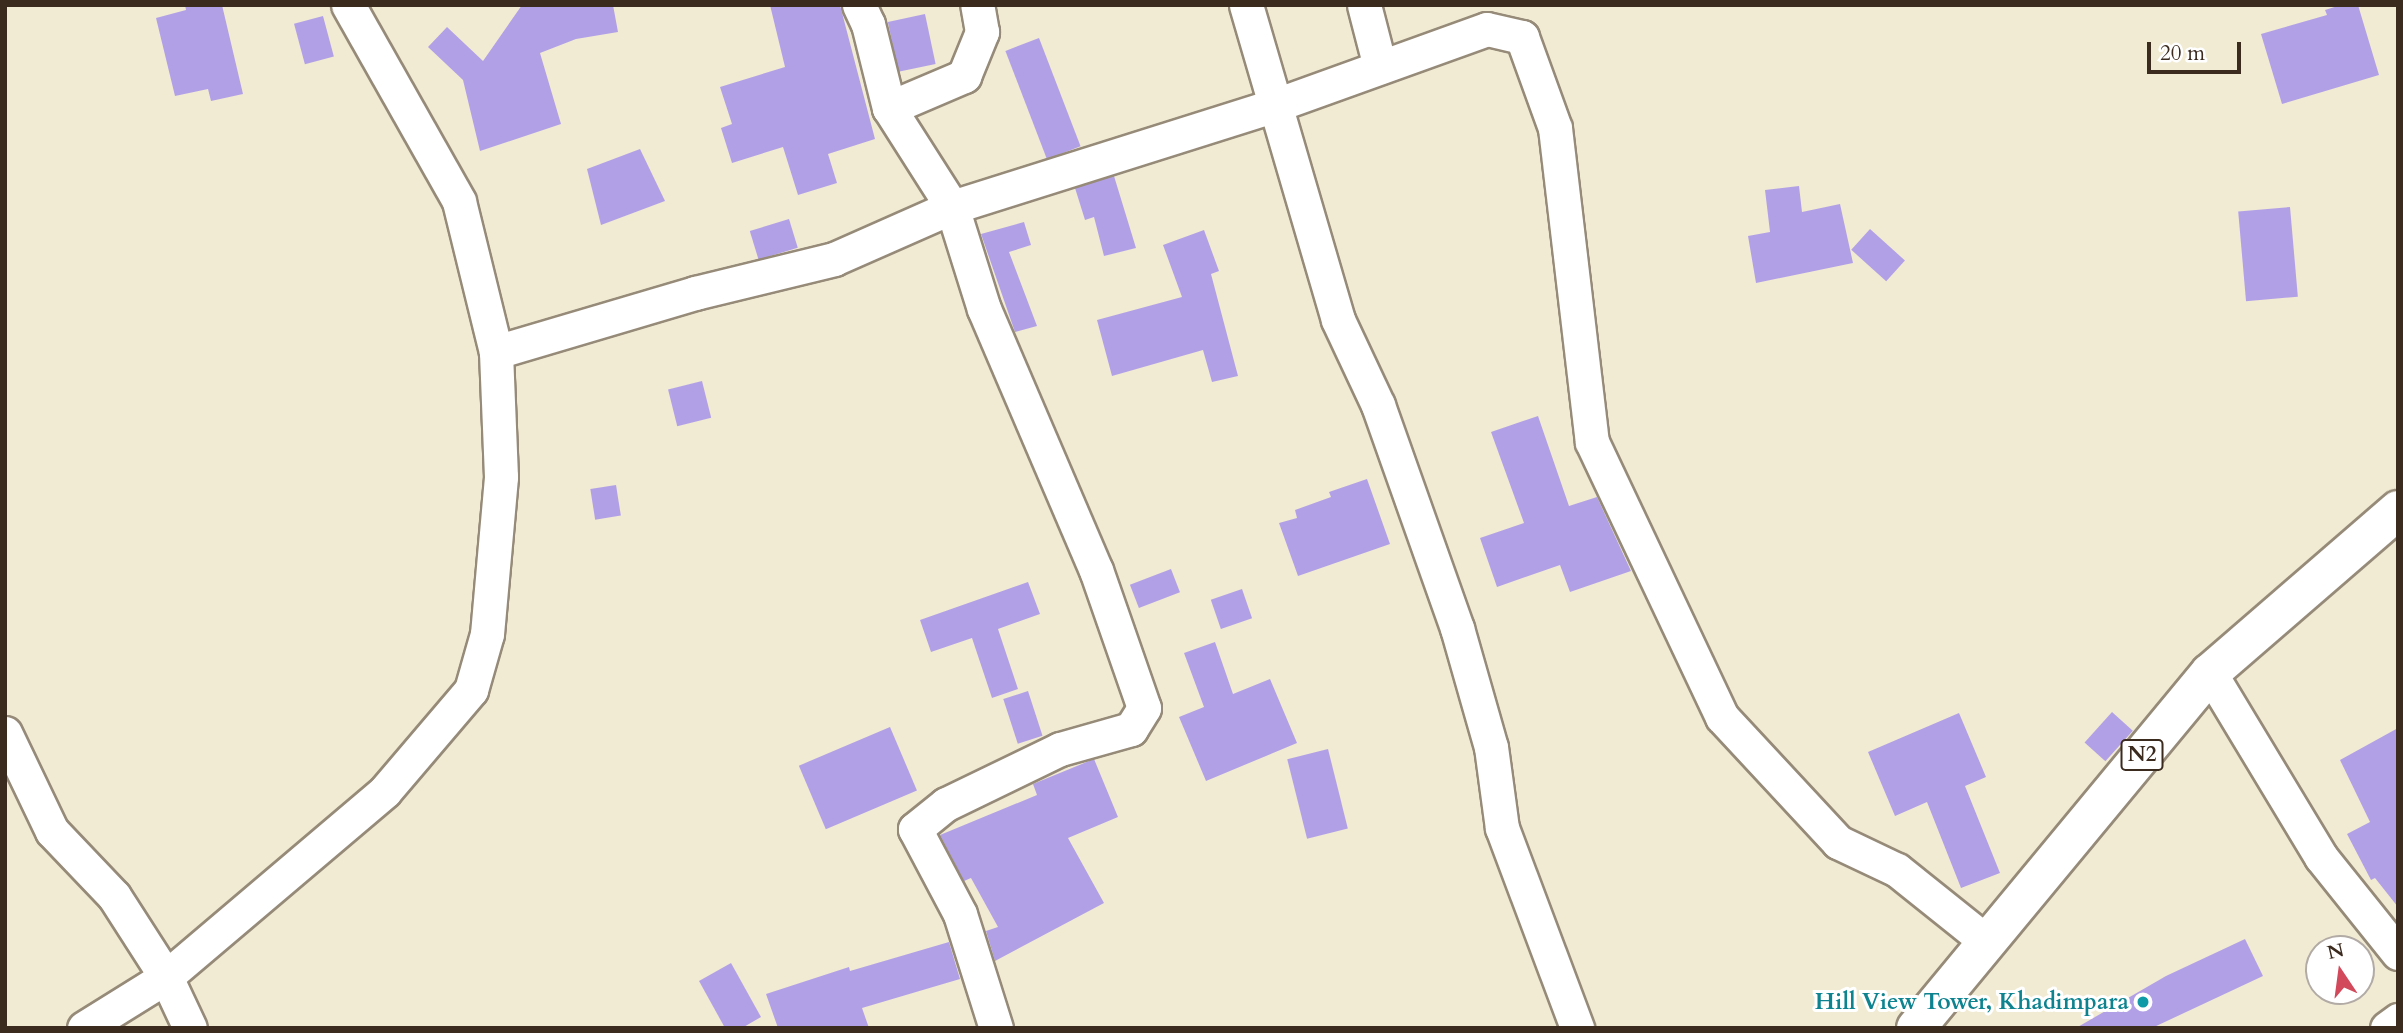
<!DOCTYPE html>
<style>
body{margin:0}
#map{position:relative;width:2403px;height:1033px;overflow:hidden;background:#f1ebd3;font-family:Cardo,serif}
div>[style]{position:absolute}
.building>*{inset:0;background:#b2a0e7;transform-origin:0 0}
.roads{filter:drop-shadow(2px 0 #968a78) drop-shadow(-2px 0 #968a78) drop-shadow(0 2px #968a78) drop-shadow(0 -2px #968a78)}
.minor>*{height:33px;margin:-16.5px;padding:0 16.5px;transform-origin:16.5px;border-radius:16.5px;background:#fff}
.highway>*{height:38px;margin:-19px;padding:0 19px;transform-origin:19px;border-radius:19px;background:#fff}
.dots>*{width:19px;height:19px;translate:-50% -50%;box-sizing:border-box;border:4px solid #fff;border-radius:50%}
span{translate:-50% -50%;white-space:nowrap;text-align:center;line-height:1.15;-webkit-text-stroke:6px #fff;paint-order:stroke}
.shield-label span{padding:2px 5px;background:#fff;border:2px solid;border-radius:5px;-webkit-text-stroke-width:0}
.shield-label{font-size:21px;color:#3b2a1e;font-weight:700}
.culture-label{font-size:23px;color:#0d838f;font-weight:700}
.right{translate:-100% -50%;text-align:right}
.frame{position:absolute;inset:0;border:7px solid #3b2a1e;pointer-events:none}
.north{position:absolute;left:2305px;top:935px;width:70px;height:70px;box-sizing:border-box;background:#fff;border:2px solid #b1aaa5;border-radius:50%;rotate:347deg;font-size:19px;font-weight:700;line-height:28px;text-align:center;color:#3b2a1e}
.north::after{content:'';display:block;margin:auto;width:24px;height:32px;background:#d1495b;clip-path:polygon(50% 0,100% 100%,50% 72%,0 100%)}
.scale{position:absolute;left:2147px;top:42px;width:94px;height:32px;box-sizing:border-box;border:4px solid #3b2a1e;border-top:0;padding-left:9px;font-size:21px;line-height:24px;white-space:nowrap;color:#3b2a1e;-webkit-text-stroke:5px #fff;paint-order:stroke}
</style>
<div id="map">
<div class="building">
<div style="clip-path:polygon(185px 5px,222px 5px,243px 94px,211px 101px,208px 89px,175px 96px,156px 18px,186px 10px)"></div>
<div style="clip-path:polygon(522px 5px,613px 5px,618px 32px,576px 39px,540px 53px,561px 124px,480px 151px,463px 80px,428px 47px,447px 27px,483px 61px)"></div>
<div style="clip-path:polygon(770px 5px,840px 5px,875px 139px,828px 154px,837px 183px,798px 195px,783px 147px,732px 163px,721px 128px,732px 124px,720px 87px,785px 67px)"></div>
<div style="clip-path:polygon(2341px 5px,2358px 5px,2379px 75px,2282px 104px,2261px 34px,2327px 15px,2325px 10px)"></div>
<div style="left:925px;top:14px;width:51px;height:38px;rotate:78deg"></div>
<div style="left:323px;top:16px;width:42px;height:30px;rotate:75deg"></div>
<div style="left:1039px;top:38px;width:116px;height:36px;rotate:69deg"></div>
<div style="clip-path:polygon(640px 149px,665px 201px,601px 225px,587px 169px)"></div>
<div style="clip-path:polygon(1114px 176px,1136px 248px,1104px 256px,1094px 217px,1085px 220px,1075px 188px)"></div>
<div style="clip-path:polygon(1799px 186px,1802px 212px,1840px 204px,1853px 263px,1756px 283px,1748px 236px,1770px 232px,1765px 190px)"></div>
<div style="left:2290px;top:207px;width:90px;height:52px;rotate:85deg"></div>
<div style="left:789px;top:219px;width:30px;height:41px;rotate:73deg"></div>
<div style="clip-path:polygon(1024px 222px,1031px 245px,1009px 252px,1037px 326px,1015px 332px,981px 234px)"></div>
<div style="left:1870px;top:229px;width:47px;height:28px;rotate:42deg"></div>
<div style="clip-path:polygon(1204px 230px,1219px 271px,1211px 274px,1238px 376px,1212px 382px,1203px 350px,1112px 376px,1097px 320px,1182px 297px,1163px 245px)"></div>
<div style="left:702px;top:381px;width:38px;height:35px;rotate:76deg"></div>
<div style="clip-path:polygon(1538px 416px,1569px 506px,1597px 497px,1631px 571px,1570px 592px,1560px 565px,1497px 587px,1480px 538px,1524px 523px,1491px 432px)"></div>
<div style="clip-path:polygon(1367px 479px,1390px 544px,1298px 576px,1279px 523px,1297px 518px,1295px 510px,1331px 497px,1329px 492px)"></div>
<div style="left:616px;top:485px;width:31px;height:26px;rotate:81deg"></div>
<div style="left:1171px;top:569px;width:25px;height:44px;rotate:69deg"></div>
<div style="clip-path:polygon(1028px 582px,1040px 614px,998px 629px,1018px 689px,992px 698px,972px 638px,931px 652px,920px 620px)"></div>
<div style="left:1242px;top:589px;width:31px;height:33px;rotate:71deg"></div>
<div style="clip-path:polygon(1215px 642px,1233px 694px,1270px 679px,1297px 743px,1206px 781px,1179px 717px,1204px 707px,1184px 653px)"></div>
<div style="left:1028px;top:691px;width:47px;height:26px;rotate:72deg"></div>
<div style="left:2112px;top:712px;width:28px;height:41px;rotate:42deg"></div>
<div style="clip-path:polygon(1959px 713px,1986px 777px,1965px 786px,2000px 873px,1961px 888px,1927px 802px,1895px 816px,1868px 752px)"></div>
<div style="left:890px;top:727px;width:69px;height:99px;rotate:67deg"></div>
<div style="clip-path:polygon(2398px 728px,2398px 907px,2375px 878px,2371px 880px,2347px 834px,2370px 822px,2340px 760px)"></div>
<div style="left:1328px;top:749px;width:82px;height:42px;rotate:76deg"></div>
<div style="clip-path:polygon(1094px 759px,1118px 817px,1068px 838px,1104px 903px,995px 961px,986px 931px,998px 927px,971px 878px,964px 881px,940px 835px,1037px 795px,1033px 784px)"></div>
<div style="clip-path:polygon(2245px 939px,2263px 976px,2152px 1028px,2076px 1028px,2166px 976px)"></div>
<div style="clip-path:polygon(949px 942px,960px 979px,862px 1008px,869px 1028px,778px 1028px,766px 994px,849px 967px,850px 971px)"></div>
<div style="clip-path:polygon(731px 963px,761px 1017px,742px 1028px,725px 1028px,699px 981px)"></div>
</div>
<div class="roads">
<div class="minor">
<div style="left:859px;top:5px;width:21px;rotate:65deg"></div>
<div style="left:868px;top:24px;width:87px;rotate:76deg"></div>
<div style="left:889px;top:108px;width:117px;rotate:57.5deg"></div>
<div style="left:952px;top:207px;width:107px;rotate:72.6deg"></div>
<div style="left:984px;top:309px;width:284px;rotate:66.8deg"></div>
<div style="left:1096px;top:570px;width:146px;rotate:70.8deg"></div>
<div style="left:1144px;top:708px;width:25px;rotate:122deg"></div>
<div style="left:1131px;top:729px;width:74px;rotate:164.3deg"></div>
<div style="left:1060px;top:749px;width:127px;rotate:154.2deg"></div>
<div style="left:946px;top:804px;width:40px;rotate:141deg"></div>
<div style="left:915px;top:829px;width:96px;rotate:62.1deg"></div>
<div style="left:960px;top:914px;width:120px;rotate:72.5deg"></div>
<div style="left:1246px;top:5px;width:328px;rotate:73.7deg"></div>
<div style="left:1338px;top:320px;width:94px;rotate:64.8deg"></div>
<div style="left:1378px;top:405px;width:237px;rotate:70.5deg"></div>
<div style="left:1457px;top:628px;width:124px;rotate:74.1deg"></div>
<div style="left:1491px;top:747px;width:82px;rotate:82.3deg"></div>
<div style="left:1502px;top:828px;width:214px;rotate:69.4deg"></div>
<div style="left:1364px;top:5px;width:64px;rotate:75.5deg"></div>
<div style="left:889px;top:108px;width:82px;rotate:-23.1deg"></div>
<div style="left:964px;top:76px;width:48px;rotate:-67.8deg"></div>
<div style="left:982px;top:32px;width:27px;rotate:-100deg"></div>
<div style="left:496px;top:352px;width:208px;rotate:-16.5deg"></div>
<div style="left:695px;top:293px;width:143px;rotate:-13.7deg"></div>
<div style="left:834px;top:259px;width:129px;rotate:-23.8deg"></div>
<div style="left:952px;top:207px;width:337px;rotate:-17.5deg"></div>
<div style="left:1273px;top:106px;width:227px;rotate:-19.8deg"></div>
<div style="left:1487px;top:29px;width:36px;rotate:13deg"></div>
<div style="left:1522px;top:37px;width:97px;rotate:70.1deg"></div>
<div style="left:1555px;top:128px;width:316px;rotate:83.3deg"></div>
<div style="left:1592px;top:442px;width:304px;rotate:64.7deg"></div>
<div style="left:1722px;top:717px;width:171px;rotate:47.1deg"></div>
<div style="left:1838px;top:842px;width:65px;rotate:25.4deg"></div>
<div style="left:1897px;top:870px;width:115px;rotate:38.7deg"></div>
<div style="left:2210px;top:673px;width:215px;rotate:58.9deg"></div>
<div style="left:2321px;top:857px;width:123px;rotate:51.3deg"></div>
<div style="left:5px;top:733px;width:109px;rotate:64.4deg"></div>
<div style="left:52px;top:831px;width:90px;rotate:46.4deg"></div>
<div style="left:114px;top:896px;width:96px;rotate:57.3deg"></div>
<div style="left:166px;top:977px;width:56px;rotate:64.8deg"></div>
<div style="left:84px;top:1028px;width:97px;rotate:-31.9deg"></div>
<div style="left:166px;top:977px;width:287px;rotate:-40.3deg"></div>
<div style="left:385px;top:791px;width:133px;rotate:-49.6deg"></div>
<div style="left:471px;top:690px;width:58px;rotate:-74.1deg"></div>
<div style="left:487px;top:634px;width:158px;rotate:-84.9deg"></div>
<div style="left:501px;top:477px;width:125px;rotate:-92.3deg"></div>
<div style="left:496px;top:352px;width:155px;rotate:-103.8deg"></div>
<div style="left:459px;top:201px;width:225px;rotate:-119.5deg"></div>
<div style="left:2387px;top:1028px;width:14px;rotate:-36deg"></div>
</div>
<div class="highway">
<div style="left:1916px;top:1028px;width:461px;rotate:-50.4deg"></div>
<div style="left:2210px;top:673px;width:249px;rotate:-40.9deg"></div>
</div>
</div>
<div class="dots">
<div style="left:2143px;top:1002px;background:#0f9aa8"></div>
</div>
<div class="shield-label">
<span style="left:2142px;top:755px">N2</span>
</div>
<div class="culture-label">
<span class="right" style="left:2129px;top:1002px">Hill View Tower, Khadimpara</span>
</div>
<div class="frame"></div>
<div class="north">N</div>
<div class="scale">20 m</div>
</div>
